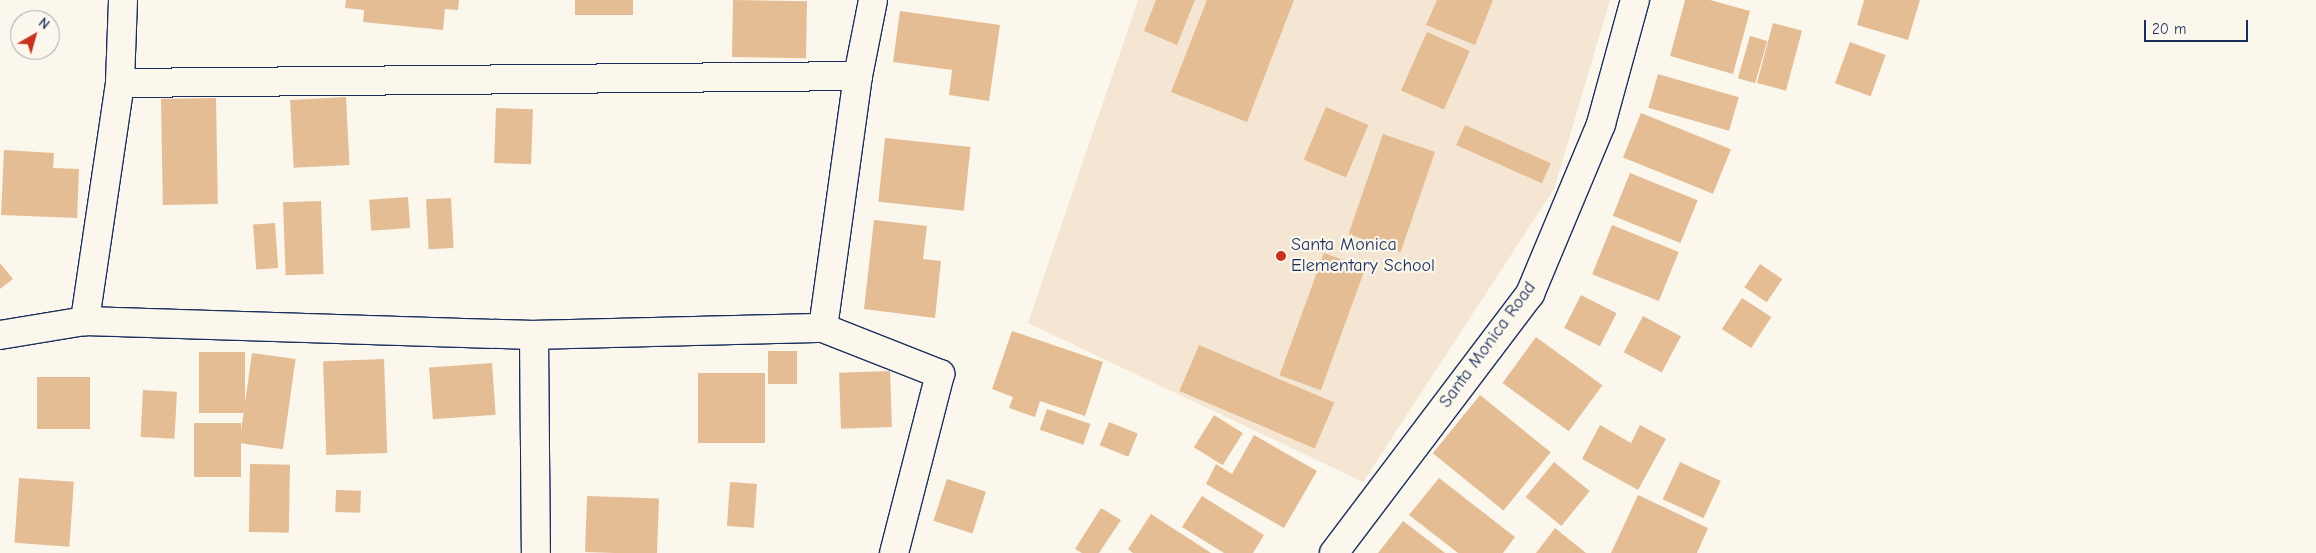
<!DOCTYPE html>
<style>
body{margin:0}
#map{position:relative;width:2316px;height:553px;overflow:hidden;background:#fbf7ec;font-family:"Comic Neue",sans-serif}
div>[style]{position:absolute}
.built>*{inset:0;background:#f4e6d2}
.building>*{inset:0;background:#e5bd95;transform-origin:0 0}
.roads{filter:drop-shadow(1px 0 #1b2f5e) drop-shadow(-1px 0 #1b2f5e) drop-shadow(0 1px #1b2f5e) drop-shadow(0 -1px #1b2f5e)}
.minor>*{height:28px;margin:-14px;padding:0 14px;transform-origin:14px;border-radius:14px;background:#fbf7ec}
.tertiary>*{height:28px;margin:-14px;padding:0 14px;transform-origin:14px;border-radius:14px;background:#fbf7ec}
.dots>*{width:14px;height:14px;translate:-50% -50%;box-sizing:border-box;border:2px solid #fbf7ec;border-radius:50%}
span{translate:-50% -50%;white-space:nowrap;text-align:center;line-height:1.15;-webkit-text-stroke:4.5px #fbf7ec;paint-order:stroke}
.poi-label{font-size:18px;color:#1b2f5e}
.left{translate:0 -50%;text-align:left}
.street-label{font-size:18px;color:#1b2f5e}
.north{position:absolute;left:10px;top:10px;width:50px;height:50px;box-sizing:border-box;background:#fbf7ec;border:1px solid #a1a7b3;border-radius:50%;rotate:38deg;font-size:14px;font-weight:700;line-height:20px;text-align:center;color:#1b2f5e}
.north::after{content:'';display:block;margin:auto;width:18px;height:22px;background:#c8321e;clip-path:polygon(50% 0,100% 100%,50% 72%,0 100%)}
.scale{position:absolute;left:2144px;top:20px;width:104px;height:22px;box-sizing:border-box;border:2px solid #1b2f5e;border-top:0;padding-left:6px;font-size:15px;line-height:18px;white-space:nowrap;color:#1b2f5e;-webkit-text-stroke:4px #fbf7ec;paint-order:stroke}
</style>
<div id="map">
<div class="built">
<div style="clip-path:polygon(1138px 0,1610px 0,1554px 189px,1363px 482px,1028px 323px)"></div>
</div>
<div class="building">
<div style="clip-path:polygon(346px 0,459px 0,458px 10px,445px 9px,443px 30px,363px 22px,364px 10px,345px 8px)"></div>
<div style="left:575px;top:0;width:58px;height:15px"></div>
<div style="left:733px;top:0;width:74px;height:57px;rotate:1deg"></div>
<div style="clip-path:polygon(1156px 0,1195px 0,1177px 45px,1144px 31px)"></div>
<div style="clip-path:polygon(1207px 0,1294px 0,1247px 122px,1171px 92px)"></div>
<div style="clip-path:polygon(1437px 0,1493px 0,1475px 45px,1426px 25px)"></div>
<div style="clip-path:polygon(1685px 0,1710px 0,1750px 11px,1733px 74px,1670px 56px)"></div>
<div style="clip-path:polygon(1864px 0,1920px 0,1908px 40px,1857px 25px)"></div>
<div style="clip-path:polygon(900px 11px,1000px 25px,989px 101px,949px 95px,952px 70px,893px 62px)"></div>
<div style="left:1773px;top:23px;width:30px;height:62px;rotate:15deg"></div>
<div style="left:1427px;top:32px;width:47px;height:64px;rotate:24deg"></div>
<div style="left:1750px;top:36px;width:18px;height:44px;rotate:16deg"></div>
<div style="left:1850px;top:42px;width:38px;height:44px;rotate:20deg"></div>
<div style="left:1658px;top:74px;width:84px;height:35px;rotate:16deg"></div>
<div style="left:346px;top:97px;width:68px;height:56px;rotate:87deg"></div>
<div style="left:216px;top:98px;width:106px;height:55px;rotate:89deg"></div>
<div style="left:1326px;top:107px;width:46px;height:57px;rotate:23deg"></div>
<div style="left:496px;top:108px;width:37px;height:55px;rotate:2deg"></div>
<div style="left:1641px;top:113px;width:97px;height:48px;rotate:22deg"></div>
<div style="left:1465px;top:125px;width:94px;height:22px;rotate:24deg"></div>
<div style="left:1383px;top:134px;width:55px;height:106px;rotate:19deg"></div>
<div style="left:885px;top:138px;width:86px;height:64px;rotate:6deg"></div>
<div style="clip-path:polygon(4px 150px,54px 153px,53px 168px,79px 169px,77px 218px,1px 215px)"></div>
<div style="left:1630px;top:173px;width:73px;height:46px;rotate:22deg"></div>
<div style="left:408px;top:197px;width:31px;height:39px;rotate:86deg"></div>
<div style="left:451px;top:198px;width:50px;height:25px;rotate:87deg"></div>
<div style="left:321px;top:201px;width:73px;height:38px;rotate:88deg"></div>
<div style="clip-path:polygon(874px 220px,927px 226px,923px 259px,941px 261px,935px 318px,864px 309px)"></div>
<div style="left:275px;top:223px;width:45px;height:22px;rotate:86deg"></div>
<div style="left:1612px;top:225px;width:72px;height:53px;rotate:22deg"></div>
<div style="left:1324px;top:253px;width:44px;height:130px;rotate:20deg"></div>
<div style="clip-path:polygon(0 263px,13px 279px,0 289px)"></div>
<div style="left:1760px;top:264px;width:27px;height:28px;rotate:34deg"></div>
<div style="left:1581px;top:295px;width:40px;height:37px;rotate:27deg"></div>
<div style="left:1742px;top:298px;width:35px;height:37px;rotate:33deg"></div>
<div style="left:1643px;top:316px;width:43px;height:41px;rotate:28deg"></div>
<div style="clip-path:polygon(1012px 331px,1103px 362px,1085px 416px,1040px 401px,1035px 417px,1009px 408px,1013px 397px,992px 389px)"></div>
<div style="left:1536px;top:337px;width:82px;height:57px;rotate:36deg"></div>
<div style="left:1199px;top:345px;width:147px;height:50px;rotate:23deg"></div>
<div style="left:768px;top:351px;width:29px;height:33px"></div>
<div style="left:199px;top:352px;width:46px;height:61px"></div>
<div style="left:252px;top:353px;width:44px;height:91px;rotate:8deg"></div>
<div style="left:384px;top:359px;width:94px;height:61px;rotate:88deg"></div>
<div style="left:492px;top:363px;width:52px;height:63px;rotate:86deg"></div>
<div style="left:890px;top:371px;width:56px;height:51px;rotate:88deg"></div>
<div style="left:698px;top:373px;width:67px;height:70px"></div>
<div style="left:37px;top:377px;width:53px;height:52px"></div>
<div style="left:143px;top:390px;width:34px;height:47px;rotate:3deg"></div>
<div style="left:1480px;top:395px;width:91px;height:75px;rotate:39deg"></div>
<div style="left:1047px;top:409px;width:46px;height:22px;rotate:19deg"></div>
<div style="left:1214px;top:415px;width:34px;height:38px;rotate:32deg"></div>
<div style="left:1109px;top:422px;width:31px;height:25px;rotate:22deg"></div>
<div style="left:194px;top:423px;width:47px;height:54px"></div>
<div style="clip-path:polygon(1600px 425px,1631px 443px,1640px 425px,1666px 439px,1638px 490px,1582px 459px)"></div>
<div style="clip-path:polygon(1254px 435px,1317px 471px,1284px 528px,1206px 484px,1216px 464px,1232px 474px)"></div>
<div style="left:1554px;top:462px;width:46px;height:45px;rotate:39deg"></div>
<div style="left:1680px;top:462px;width:45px;height:41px;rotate:25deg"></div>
<div style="left:250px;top:464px;width:40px;height:68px;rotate:1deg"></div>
<div style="left:19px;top:478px;width:55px;height:65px;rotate:4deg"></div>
<div style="clip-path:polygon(1439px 478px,1515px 537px,1503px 553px,1458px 553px,1409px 515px)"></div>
<div style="left:947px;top:479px;width:41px;height:44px;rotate:18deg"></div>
<div style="left:730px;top:482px;width:27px;height:44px;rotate:4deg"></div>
<div style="left:336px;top:490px;width:25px;height:22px;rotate:2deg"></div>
<div style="clip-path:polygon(1638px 495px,1708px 528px,1697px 553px,1611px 553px)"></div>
<div style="left:587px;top:496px;width:72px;height:56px;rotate:2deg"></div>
<div style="clip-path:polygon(1202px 496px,1264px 535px,1253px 553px,1224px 553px,1182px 527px)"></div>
<div style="clip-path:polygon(1101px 508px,1121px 520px,1099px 553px,1082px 553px,1075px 549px)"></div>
<div style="clip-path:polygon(1151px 514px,1211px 553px,1133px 553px,1128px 549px)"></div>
<div style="clip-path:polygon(1403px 521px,1445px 553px,1378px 553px)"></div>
<div style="clip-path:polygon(1555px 528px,1586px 553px,1536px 553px)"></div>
</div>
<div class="roads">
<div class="minor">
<div style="left:123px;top:0;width:83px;rotate:92.1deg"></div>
<div style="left:120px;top:83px;width:241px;rotate:98.4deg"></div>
<div style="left:85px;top:321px;width:449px;rotate:1.8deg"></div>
<div style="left:534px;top:335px;width:218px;rotate:89.5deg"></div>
<div style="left:120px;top:83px;width:738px;rotate:-0.54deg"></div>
<div style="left:823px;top:328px;width:254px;rotate:-82.1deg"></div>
<div style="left:858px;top:76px;width:77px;rotate:-78.8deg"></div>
<div style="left:0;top:335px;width:86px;rotate:-9.4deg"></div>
<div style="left:534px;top:335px;width:289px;rotate:-1.4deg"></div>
<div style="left:823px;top:328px;width:126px;rotate:21.5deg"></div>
<div style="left:940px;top:374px;width:185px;rotate:104.4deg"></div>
</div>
<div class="tertiary">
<div style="left:1334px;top:553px;width:325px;rotate:-52.9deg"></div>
<div style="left:1530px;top:294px;width:184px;rotate:-67.3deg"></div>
<div style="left:1601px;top:124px;width:129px;rotate:-74.7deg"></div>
</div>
</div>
<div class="dots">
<div style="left:1281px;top:256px;background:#c8321e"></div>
</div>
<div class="poi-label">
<span class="left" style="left:1291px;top:256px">Santa Monica<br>Elementary School</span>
</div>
<div class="street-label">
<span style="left:1488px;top:345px;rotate:-54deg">Santa Monica Road</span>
</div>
<div class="north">N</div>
<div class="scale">20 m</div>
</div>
